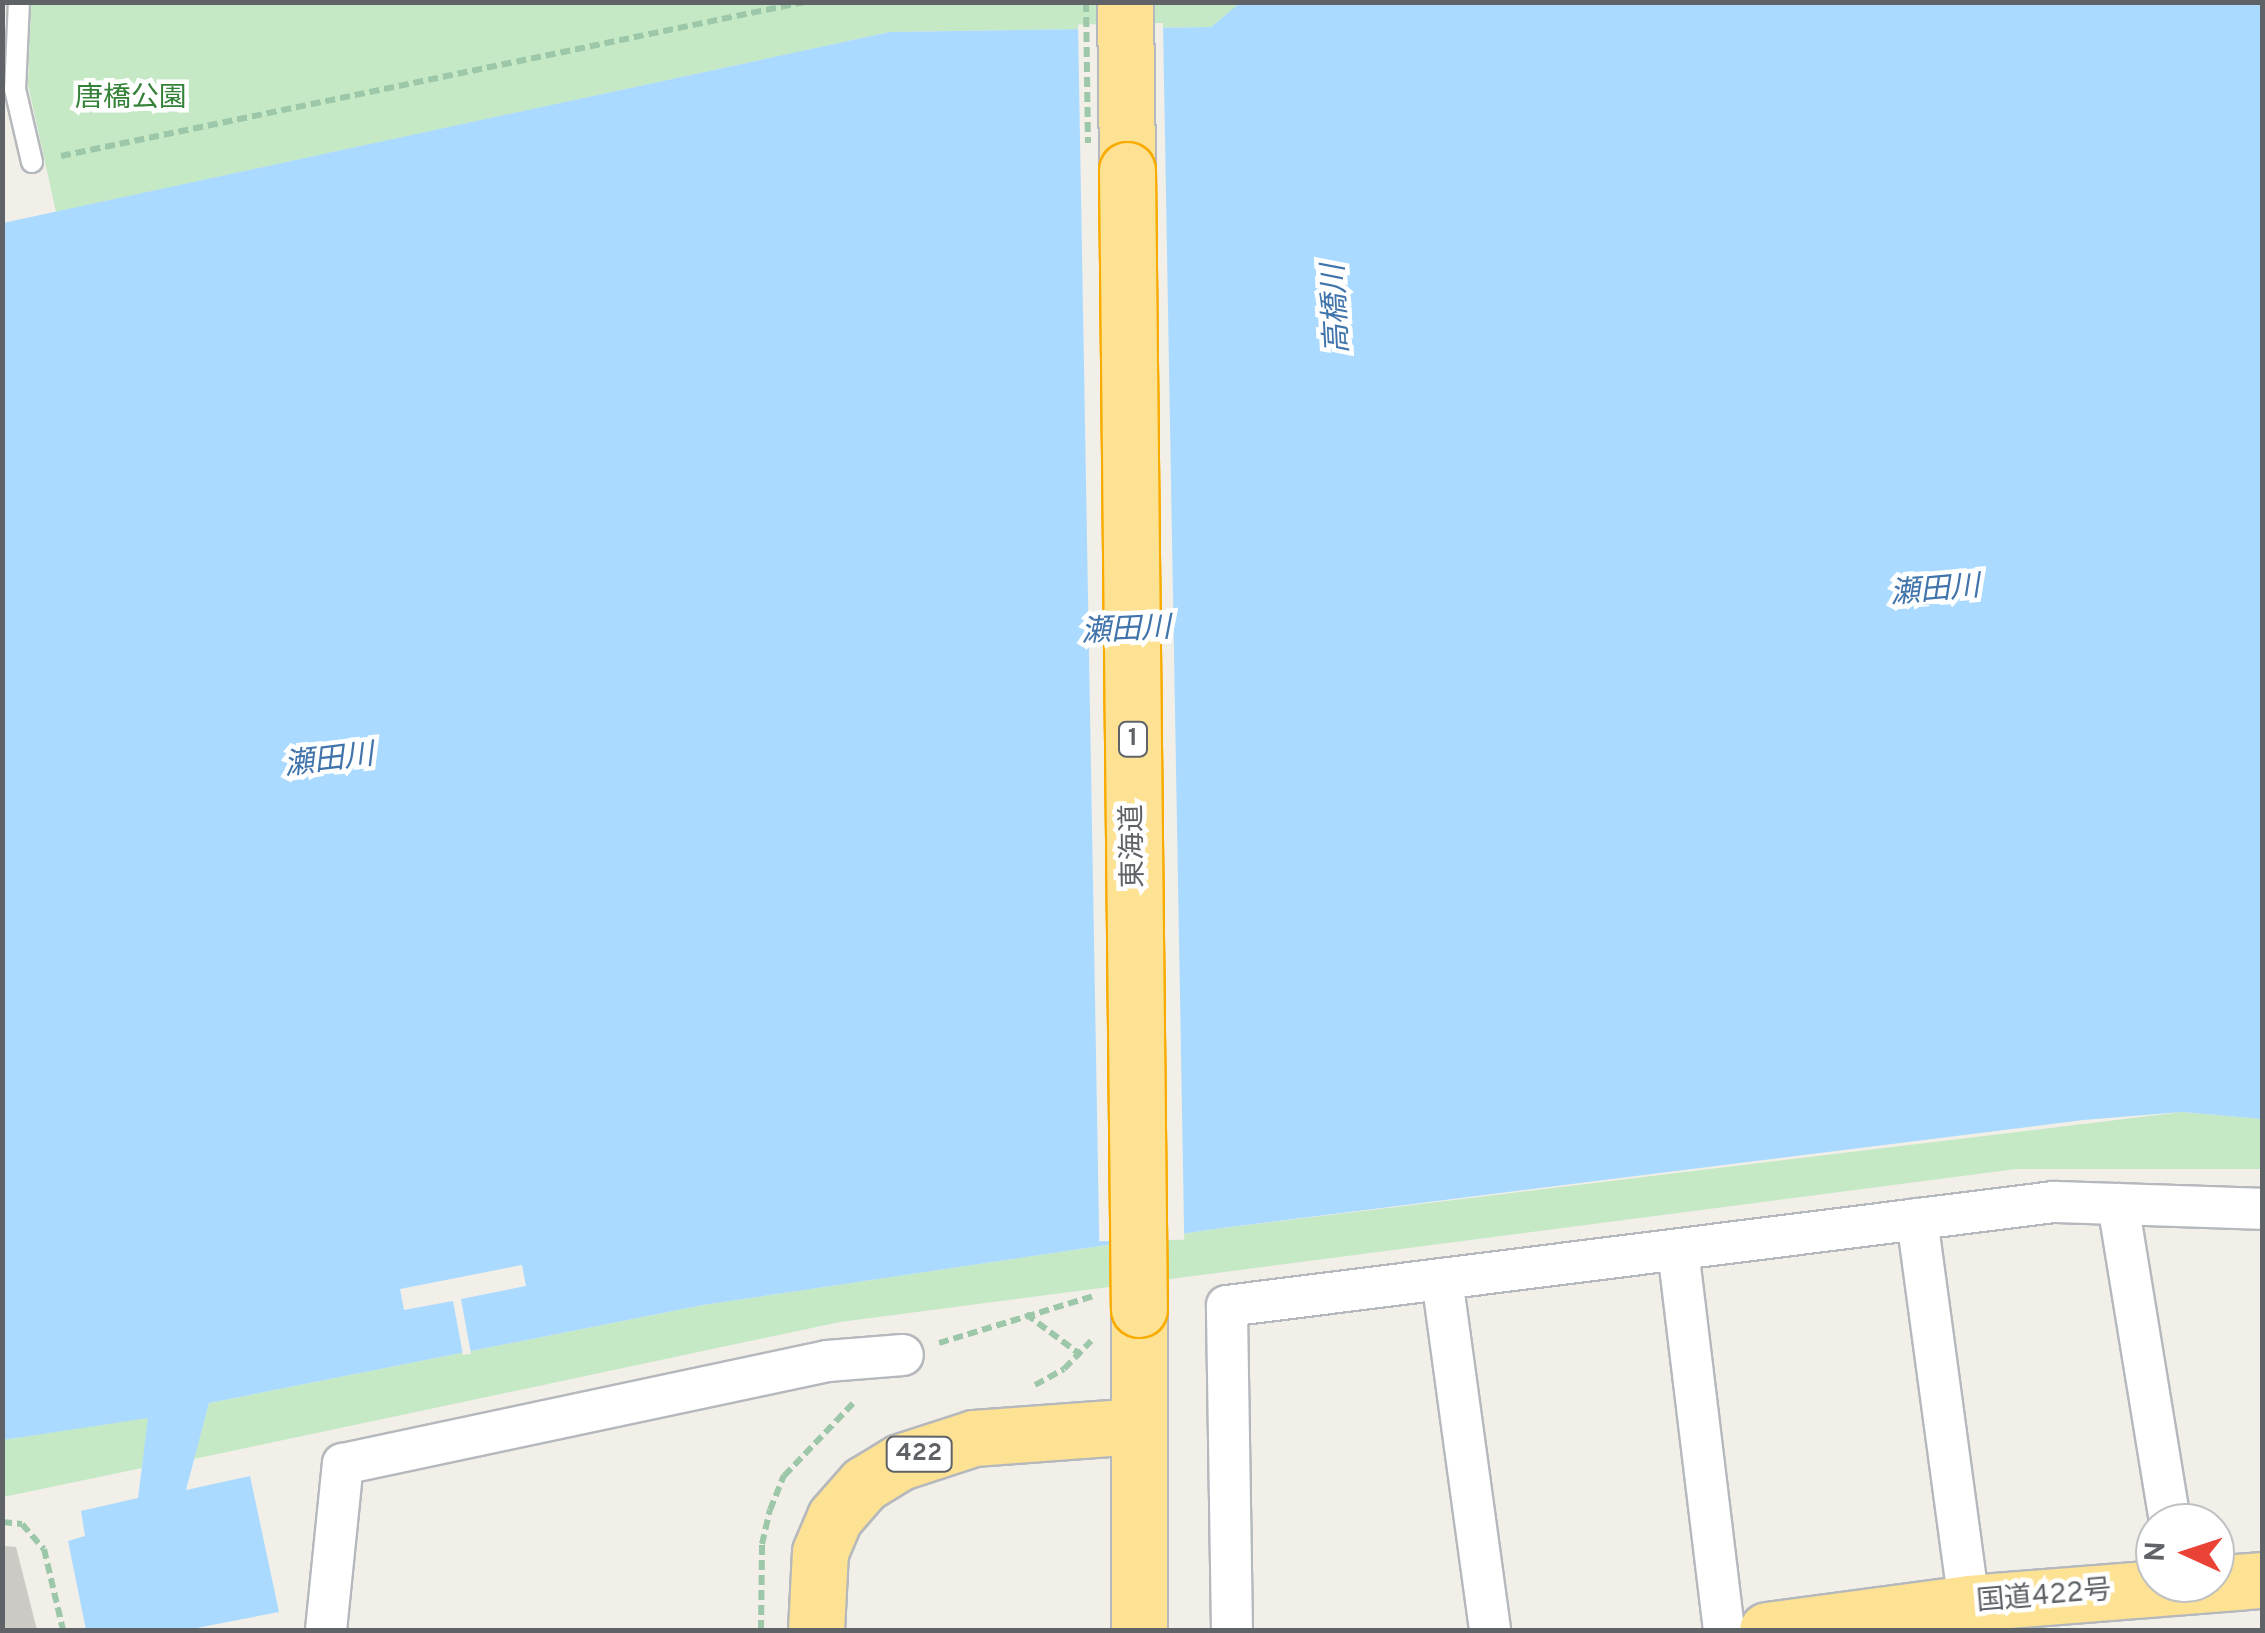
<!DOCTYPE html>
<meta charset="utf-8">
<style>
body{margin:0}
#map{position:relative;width:2265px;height:1633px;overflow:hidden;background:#f1efe8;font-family:Overpass,"Noto Sans JP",sans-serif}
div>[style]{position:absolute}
.green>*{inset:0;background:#c5e8c5}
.water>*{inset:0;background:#aadaff}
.pier>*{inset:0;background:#f1efe8;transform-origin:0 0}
.building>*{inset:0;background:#cccac5}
.path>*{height:6px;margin-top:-3px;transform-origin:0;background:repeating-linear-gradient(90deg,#9cc7a9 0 10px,transparent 0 15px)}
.roads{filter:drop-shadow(2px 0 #b5b8bc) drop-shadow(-2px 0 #b5b8bc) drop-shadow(0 2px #b5b8bc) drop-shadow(0 -2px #b5b8bc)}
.lane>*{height:20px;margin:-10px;padding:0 10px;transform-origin:10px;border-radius:10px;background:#fff}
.street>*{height:40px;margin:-20px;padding:0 20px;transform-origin:20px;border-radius:20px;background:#fff}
.highway>*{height:55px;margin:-27.5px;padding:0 27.5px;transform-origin:27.5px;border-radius:27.5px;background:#fde293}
.path-bridge>*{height:6px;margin-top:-3px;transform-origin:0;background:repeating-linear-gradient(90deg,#9cc7a9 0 10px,transparent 0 15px)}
.bridges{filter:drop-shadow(2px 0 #f9ab00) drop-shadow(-2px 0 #f9ab00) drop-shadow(0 2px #f9ab00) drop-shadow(0 -2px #f9ab00)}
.highway-bridge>*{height:55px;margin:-27.5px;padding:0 27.5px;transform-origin:27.5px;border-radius:27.5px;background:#fde293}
span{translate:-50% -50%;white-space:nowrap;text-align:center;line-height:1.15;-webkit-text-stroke:9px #fff;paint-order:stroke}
.shield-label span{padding:2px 8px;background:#fff;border:2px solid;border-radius:8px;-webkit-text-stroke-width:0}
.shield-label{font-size:25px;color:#5f6368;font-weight:700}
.park-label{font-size:28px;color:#348238}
.street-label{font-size:28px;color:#5f6368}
.water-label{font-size:30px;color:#4174aa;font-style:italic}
.frame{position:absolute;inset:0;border:5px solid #5f6368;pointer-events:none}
.north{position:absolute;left:2135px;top:1503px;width:100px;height:100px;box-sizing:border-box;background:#fff;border:2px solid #bfc1c3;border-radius:50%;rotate:273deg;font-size:28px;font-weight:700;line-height:40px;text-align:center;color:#5f6368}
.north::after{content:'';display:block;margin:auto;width:35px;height:45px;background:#ea4335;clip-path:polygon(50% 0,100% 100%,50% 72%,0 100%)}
</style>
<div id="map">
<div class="green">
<div style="clip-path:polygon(31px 3px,1241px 3px,1211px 27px,890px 32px,56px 212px,28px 85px)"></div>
<div style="clip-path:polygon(2182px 1112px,2262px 1119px,2262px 1169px,2016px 1169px,840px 1322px,194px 1459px,209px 1403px,703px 1305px,1222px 1228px)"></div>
<div style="clip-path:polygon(149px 1417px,142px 1468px,3px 1497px,3px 1440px)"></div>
</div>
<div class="water">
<div style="clip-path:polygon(1241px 2px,2262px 3px,2262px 1119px,2182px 1112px,2083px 1120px,1222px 1228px,703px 1305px,209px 1403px,186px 1490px,250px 1476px,279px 1612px,186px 1630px,86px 1630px,68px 1541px,85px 1536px,81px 1511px,138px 1498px,148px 1418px,3px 1440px,3px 223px,890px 32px,1211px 27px)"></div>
</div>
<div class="pier">
<div style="left:1163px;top:23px;width:1217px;height:85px;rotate:89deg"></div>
<div style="clip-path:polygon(522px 1265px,526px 1286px,461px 1299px,471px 1354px,463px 1355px,453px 1301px,404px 1310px,400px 1289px)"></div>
</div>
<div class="building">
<div style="clip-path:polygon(2px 1546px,16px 1547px,37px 1630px,2px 1630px)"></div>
</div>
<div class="path">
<div style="left:61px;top:156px;width:759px;rotate:-11.71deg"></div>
<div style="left:1026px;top:1314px;width:69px;rotate:36.7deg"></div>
<div style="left:939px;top:1343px;width:162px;rotate:-16.9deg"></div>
<div style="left:1035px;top:1385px;width:33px;rotate:-29deg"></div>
<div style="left:1064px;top:1369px;width:39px;rotate:-46deg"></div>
<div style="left:2px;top:1522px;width:20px;rotate:6deg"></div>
<div style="left:22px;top:1524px;width:33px;rotate:49deg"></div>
<div style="left:44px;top:1549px;width:83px;rotate:76.8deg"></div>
<div style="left:761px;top:1630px;width:86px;rotate:-89.3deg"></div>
<div style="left:762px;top:1544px;width:35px;rotate:-77deg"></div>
<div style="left:770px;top:1510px;width:37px;rotate:-68deg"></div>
<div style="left:784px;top:1476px;width:105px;rotate:-46.5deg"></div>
</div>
<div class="roads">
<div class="lane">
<div style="left:19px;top:2px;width:87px;rotate:92.6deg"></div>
<div style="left:15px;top:89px;width:75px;rotate:76.9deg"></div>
</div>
<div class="street">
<div style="left:2118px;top:1204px;width:323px;rotate:80.7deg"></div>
<div style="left:1917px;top:1219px;width:388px;rotate:82.3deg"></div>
<div style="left:1678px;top:1250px;width:383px;rotate:83.1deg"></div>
<div style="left:1442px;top:1279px;width:354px;rotate:82.2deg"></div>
<div style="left:326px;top:1630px;width:167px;rotate:-84.2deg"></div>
<div style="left:343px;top:1464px;width:495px;rotate:-12deg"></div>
<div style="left:827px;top:1361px;width:76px;rotate:-4.5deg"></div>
<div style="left:1232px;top:1630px;width:324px;rotate:-90.9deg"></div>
<div style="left:1227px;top:1306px;width:834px;rotate:-7.17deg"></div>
<div style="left:2054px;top:1202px;width:208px;rotate:1.9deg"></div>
</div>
<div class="highway">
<div style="left:1125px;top:2px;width:168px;rotate:89.3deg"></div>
<div style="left:1139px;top:1309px;width:321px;rotate:90deg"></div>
<div style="left:816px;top:1630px;width:78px;rotate:-87.1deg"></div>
<div style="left:820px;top:1552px;width:38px;rotate:-67deg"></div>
<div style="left:835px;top:1517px;width:44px;rotate:-48.7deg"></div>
<div style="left:864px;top:1484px;width:42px;rotate:-31.4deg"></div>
<div style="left:900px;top:1462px;width:78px;rotate:-18deg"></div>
<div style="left:974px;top:1438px;width:165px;rotate:-4.2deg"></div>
<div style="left:1767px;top:1630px;width:204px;rotate:-7.6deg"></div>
<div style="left:1969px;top:1603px;width:294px;rotate:-4.5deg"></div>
</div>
</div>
<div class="path-bridge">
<div style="left:1086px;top:2px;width:141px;rotate:89.2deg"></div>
</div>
<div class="bridges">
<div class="highway-bridge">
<div style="left:1127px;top:170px;width:1139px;rotate:89.4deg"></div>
</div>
</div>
<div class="shield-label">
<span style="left:1133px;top:739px">1</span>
<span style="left:919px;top:1454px">422</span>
</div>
<div class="park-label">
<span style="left:131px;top:99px">唐橋公園</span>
</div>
<div class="street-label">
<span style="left:1134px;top:846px;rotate:-91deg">東海道</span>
<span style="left:2044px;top:1597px;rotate:-5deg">国道422号</span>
</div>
<div class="water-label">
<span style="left:1338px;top:309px;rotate:-93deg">高橋川</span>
<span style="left:1935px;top:592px;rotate:-5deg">瀬田川</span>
<span style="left:1126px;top:632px;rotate:-3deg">瀬田川</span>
<span style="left:329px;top:762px;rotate:-7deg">瀬田川</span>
</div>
<div class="frame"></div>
<div class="north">N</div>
</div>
